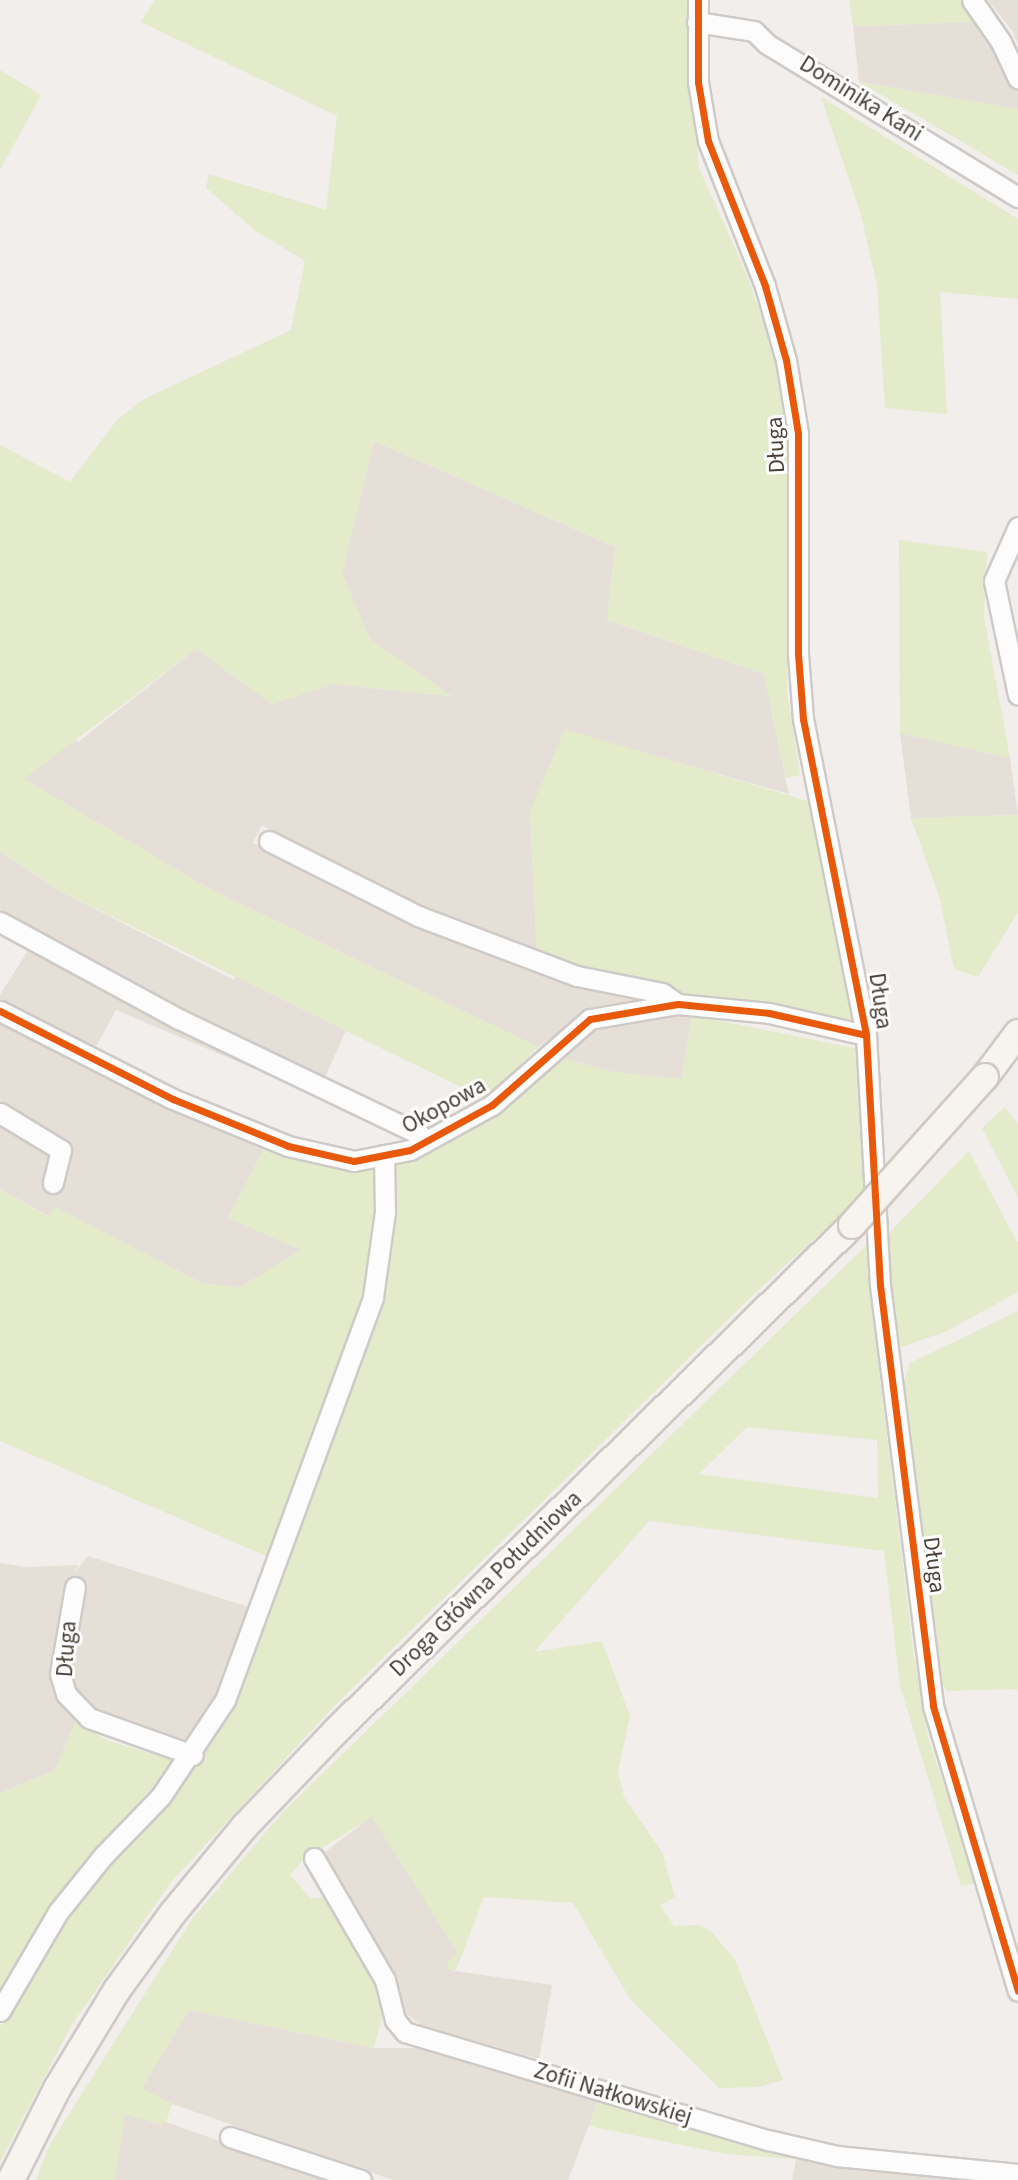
<!DOCTYPE html>
<meta charset="utf-8">
<style>
body{margin:0}
#map{position:relative;width:1018px;height:2180px;overflow:hidden;background:#f1eeeb;font-family:"Source Sans 3",sans-serif}
div>[style]{position:absolute}
.residential>*{inset:0;background:#e5dfd8}
.green>*{inset:0;background:#e3ebcb}
.roads{filter:drop-shadow(2px 0 #cecac7) drop-shadow(-2px 0 #cecac7) drop-shadow(0 2px #cecac7) drop-shadow(0 -2px #cecac7)}
.street>*{height:19px;margin:-9.5px;padding:0 9.5px;transform-origin:9.5px;border-radius:9.5px;background:#fdfcfc}
.secondary>*{height:26px;margin:-13px;padding:0 13px;transform-origin:13px;border-radius:13px;background:#f7f4ef}
.bridges{filter:drop-shadow(2px 0 #d0cac2) drop-shadow(-2px 0 #d0cac2) drop-shadow(0 2px #d0cac2) drop-shadow(0 -2px #d0cac2)}
.secondary-bridge>*{height:26px;margin:-13px;padding:0 13px;transform-origin:13px;border-radius:13px;background:#f7f4ef}
.cycleway>*{height:7px;margin:-3.5px;padding:0 3.5px;transform-origin:3.5px;border-radius:3.5px;background:#e8590c}
span{translate:-50% -50%;white-space:nowrap;text-align:center;line-height:1.15;-webkit-text-stroke:6px #fff;paint-order:stroke}
.street-label{font-size:23px;color:#483f37}
</style>
<div id="map">
<div class="residential">
<div style="clip-path:polygon(988px 0,1018px 0,1018px 46px,1013px 32px)"></div>
<div style="clip-path:polygon(978px 22px,1018px 88px,1018px 109px,859px 82px,853px 26px)"></div>
<div style="clip-path:polygon(374px 441px,615px 547px,607px 620px,764px 674px,789px 794px,599px 740px,530px 811px,537px 955px,353px 875px,262px 825px,253px 843px,346px 893px,445px 937px,582px 988px,659px 999px,595px 1008px,538px 1047px,208px 888px,0 765px,0 695px,78px 742px,196px 649px,272px 704px,333px 684px,450px 696px,370px 639px,342px 574px)"></div>
<div style="clip-path:polygon(900px 733px,1010px 758px,1018px 815px,911px 818px)"></div>
<div style="clip-path:polygon(0 851px,60px 891px,234px 980px,237px 976px,346px 1030px,326px 1075px,311px 1093px,116px 1010px,93px 1052px,0 1005px,0 995px,29px 949px,0 932px)"></div>
<div style="clip-path:polygon(657px 1011px,692px 1015px,682px 1079px,614px 1072px,553px 1056px,588px 1028px)"></div>
<div style="clip-path:polygon(0 1020px,140px 1088px,168px 1107px,265px 1147px,228px 1218px,302px 1250px,239px 1288px,202px 1283px,54px 1207px,50px 1217px,0 1189px)"></div>
<div style="clip-path:polygon(88px 1556px,255px 1609px,220px 1695px,189px 1747px,92px 1713px,67px 1679px,81px 1591px,71px 1578px,50px 1671px,58px 1689px,56px 1697px,76px 1721px,55px 1770px,0 1793px,0 1563px,26px 1567px,78px 1565px,74px 1573px)"></div>
<div style="clip-path:polygon(372px 1816px,458px 1952px,449px 1970px,552px 1985px,539px 2059px,423px 2026px,405px 2013px,392px 1968px,320px 1856px)"></div>
<div style="clip-path:polygon(189px 2010px,374px 2048px,417px 2048px,599px 2099px,568px 2180px,393px 2180px,172px 2104px,141px 2089px)"></div>
<div style="clip-path:polygon(125px 2113px,158px 2124px,166px 2122px,331px 2180px,115px 2180px)"></div>
<div style="clip-path:polygon(796px 2159px,974px 2180px,792px 2180px)"></div>
</div>
<div class="green">
<div style="clip-path:polygon(155px 0,687px 0,688px 63px,699px 168px,747px 275px,775px 358px,790px 435px,787px 692px,800px 775px,786px 778px,764px 674px,607px 620px,615px 547px,374px 441px,342px 574px,370px 639px,452px 696px,333px 684px,272px 704px,196px 649px,24px 779px,208px 888px,538px 1047px,485px 1099px,60px 891px,0 851px,0 445px,70px 482px,117px 420px,144px 399px,291px 330px,305px 261px,256px 231px,206px 188px,209px 174px,326px 210px,337px 116px,141px 22px)"></div>
<div style="clip-path:polygon(849px 0,965px 0,978px 22px,853px 26px)"></div>
<div style="clip-path:polygon(0 70px,41px 95px,0 170px)"></div>
<div style="clip-path:polygon(859px 82px,1018px 109px,1018px 175px,947px 133px)"></div>
<div style="clip-path:polygon(821px 97px,1018px 219px,1018px 299px,940px 292px,947px 414px,885px 408px,877px 285px,861px 215px)"></div>
<div style="clip-path:polygon(899px 540px,987px 552px,984px 617px,1010px 758px,900px 733px)"></div>
<div style="clip-path:polygon(565px 729px,811px 802px,855px 1018px,846px 1022px,681px 1000px,537px 955px,530px 811px)"></div>
<div style="clip-path:polygon(1018px 815px,1018px 912px,978px 977px,954px 969px,940px 899px,911px 818px)"></div>
<div style="clip-path:polygon(692px 1015px,859px 1049px,867px 1192px,757px 1291px,338px 1702px,171px 1882px,71px 2026px,0 2162px,0 2027px,66px 1914px,159px 1813px,232px 1709px,382px 1302px,394px 1221px,393px 1163px,506px 1110px,501px 1106px,553px 1056px,614px 1072px,682px 1079px)"></div>
<div style="clip-path:polygon(1005px 1107px,1018px 1124px,1018px 1198px,982px 1128px)"></div>
<div style="clip-path:polygon(265px 1147px,336px 1169px,376px 1168px,378px 1209px,364px 1291px,349px 1346px,273px 1559px,0 1441px,0 1189px,49px 1217px,54px 1206px,202px 1283px,239px 1288px,301px 1250px,228px 1218px)"></div>
<div style="clip-path:polygon(969px 1151px,1018px 1244px,1018px 1292px,947px 1331px,896px 1349px,888px 1234px)"></div>
<div style="clip-path:polygon(evenodd,872px 1240px,880px 1378px,914px 1656px,928px 1737px,976px 1883px,961px 1886px,900px 1686px,884px 1551px,649px 1521px,534px 1652px,602px 1641px,630px 1716px,618px 1771px,624px 1797px,662px 1852px,675px 1897px,660px 1905px,674px 1926px,697px 1925px,710px 1930px,735px 1960px,783px 2080px,758px 2087px,719px 2088px,630px 1999px,573px 1903px,484px 1897px,456px 1970px,448px 1970px,447px 1962px,457px 1952px,372px 1817px,304px 1859px,290px 1875px,311px 1899px,326px 1896px,377px 1984px,382px 2017px,374px 2048px,189px 2010px,142px 2088px,172px 2104px,166px 2122px,158px 2124px,125px 2114px,115px 2180px,36px 2180px,49px 2146px,192px 1919px,284px 1811px,872px 1240px,747px 1427px,877px 1440px,878px 1498px,699px 1474px,747px 1427px)"></div>
<div style="clip-path:polygon(1018px 1311px,1018px 1689px,947px 1691px,938px 1678px,905px 1438px,903px 1386px,910px 1363px)"></div>
<div style="clip-path:polygon(76px 1721px,106px 1740px,177px 1761px,105px 1838px,40px 1921px,0 1993px,0 1793px,55px 1770px)"></div>
<div style="clip-path:polygon(599px 2099px,796px 2159px,726px 2154px,589px 2126px)"></div>
</div>
<div class="roads">
<div class="street">
<div style="left:698px;top:0;width:82px;rotate:90deg"></div>
<div style="left:698px;top:82px;width:60px;rotate:80.4deg"></div>
<div style="left:708px;top:141px;width:156px;rotate:68.5deg"></div>
<div style="left:765px;top:286px;width:77px;rotate:74.2deg"></div>
<div style="left:786px;top:360px;width:74px;rotate:80.7deg"></div>
<div style="left:798px;top:433px;width:221px;rotate:90deg"></div>
<div style="left:798px;top:654px;width:65px;rotate:85.6deg"></div>
<div style="left:803px;top:719px;width:322px;rotate:78.7deg"></div>
<div style="left:866px;top:1035px;width:250px;rotate:86.8deg"></div>
<div style="left:880px;top:1285px;width:424px;rotate:82.8deg"></div>
<div style="left:933px;top:1706px;width:297px;rotate:73.4deg"></div>
<div style="left:972px;top:0;width:51px;rotate:55.4deg"></div>
<div style="left:1001px;top:42px;width:40px;rotate:65deg"></div>
<div style="left:697px;top:22px;width:58px;rotate:9deg"></div>
<div style="left:754px;top:31px;width:18px;rotate:45deg"></div>
<div style="left:767px;top:44px;width:294px;rotate:31.4deg"></div>
<div style="left:1018px;top:527px;width:59px;rotate:114deg"></div>
<div style="left:994px;top:581px;width:116px;rotate:78.1deg"></div>
<div style="left:269px;top:841px;width:167px;rotate:26.7deg"></div>
<div style="left:418px;top:916px;width:170px;rotate:20.7deg"></div>
<div style="left:577px;top:976px;width:87px;rotate:11.3deg"></div>
<div style="left:662px;top:993px;width:19px;rotate:35deg"></div>
<div style="left:0;top:922px;width:204px;rotate:28.5deg"></div>
<div style="left:179px;top:1019px;width:266px;rotate:25.6deg"></div>
<div style="left:419px;top:1134px;width:10px;rotate:53deg"></div>
<div style="left:0;top:1011px;width:194px;rotate:27deg"></div>
<div style="left:173px;top:1099px;width:124px;rotate:22.2deg"></div>
<div style="left:288px;top:1146px;width:68px;rotate:12.8deg"></div>
<div style="left:354px;top:1161px;width:57px;rotate:-11.1deg"></div>
<div style="left:410px;top:1150px;width:94px;rotate:-28.8deg"></div>
<div style="left:492px;top:1105px;width:130px;rotate:-41.3deg"></div>
<div style="left:590px;top:1019px;width:89px;rotate:-9.7deg"></div>
<div style="left:678px;top:1004px;width:91px;rotate:5.6deg"></div>
<div style="left:769px;top:1013px;width:99px;rotate:12.8deg"></div>
<div style="left:0;top:1113px;width:71px;rotate:31.2deg"></div>
<div style="left:61px;top:1150px;width:34px;rotate:104deg"></div>
<div style="left:75px;top:1587px;width:88px;rotate:99.8deg"></div>
<div style="left:60px;top:1674px;width:21px;rotate:73deg"></div>
<div style="left:66px;top:1694px;width:33px;rotate:46deg"></div>
<div style="left:89px;top:1718px;width:110px;rotate:19.6deg"></div>
<div style="left:314px;top:1858px;width:141px;rotate:59.8deg"></div>
<div style="left:385px;top:1980px;width:41px;rotate:76deg"></div>
<div style="left:395px;top:2020px;width:16px;rotate:50deg"></div>
<div style="left:405px;top:2032px;width:379px;rotate:16.6deg"></div>
<div style="left:768px;top:2140px;width:71px;rotate:13.1deg"></div>
<div style="left:837px;top:2156px;width:182px;rotate:5.7deg"></div>
<div style="left:0;top:2011px;width:115px;rotate:-59.6deg"></div>
<div style="left:58px;top:1912px;width:72px;rotate:-51.2deg"></div>
<div style="left:103px;top:1856px;width:83px;rotate:-46deg"></div>
<div style="left:161px;top:1796px;width:115px;rotate:-56.3deg"></div>
<div style="left:225px;top:1700px;width:429px;rotate:-69.8deg"></div>
<div style="left:373px;top:1297px;width:86px;rotate:-82deg"></div>
<div style="left:385px;top:1212px;width:57px;rotate:-91deg"></div>
<div style="left:230px;top:2137px;width:138px;rotate:18.2deg"></div>
</div>
<div class="secondary">
<div style="left:985px;top:1077px;width:55px;rotate:-53.1deg"></div>
<div style="left:11px;top:2180px;width:104px;rotate:-63.2deg"></div>
<div style="left:58px;top:2087px;width:114px;rotate:-58.7deg"></div>
<div style="left:117px;top:1990px;width:95px;rotate:-54deg"></div>
<div style="left:173px;top:1913px;width:113px;rotate:-50.4deg"></div>
<div style="left:245px;top:1826px;width:132px;rotate:-46.2deg"></div>
<div style="left:336px;top:1731px;width:723px;rotate:-44.44deg"></div>
</div>
</div>
<div class="bridges">
<div class="secondary-bridge">
<div style="left:852px;top:1225px;width:199px;rotate:-48.1deg"></div>
</div>
</div>
<div class="cycleway">
<div style="left:698px;top:0;width:82px;rotate:90deg"></div>
<div style="left:698px;top:82px;width:60px;rotate:80.4deg"></div>
<div style="left:708px;top:141px;width:156px;rotate:68.5deg"></div>
<div style="left:765px;top:286px;width:77px;rotate:74.2deg"></div>
<div style="left:786px;top:360px;width:74px;rotate:80.7deg"></div>
<div style="left:798px;top:433px;width:221px;rotate:90deg"></div>
<div style="left:798px;top:654px;width:65px;rotate:85.6deg"></div>
<div style="left:803px;top:719px;width:322px;rotate:78.7deg"></div>
<div style="left:866px;top:1035px;width:250px;rotate:86.8deg"></div>
<div style="left:880px;top:1285px;width:424px;rotate:82.8deg"></div>
<div style="left:933px;top:1706px;width:297px;rotate:73.4deg"></div>
<div style="left:0;top:1011px;width:194px;rotate:27deg"></div>
<div style="left:173px;top:1099px;width:124px;rotate:22.2deg"></div>
<div style="left:288px;top:1146px;width:68px;rotate:12.8deg"></div>
<div style="left:354px;top:1161px;width:57px;rotate:-11.1deg"></div>
<div style="left:410px;top:1150px;width:94px;rotate:-28.8deg"></div>
<div style="left:492px;top:1105px;width:130px;rotate:-41.3deg"></div>
<div style="left:590px;top:1019px;width:89px;rotate:-9.7deg"></div>
<div style="left:678px;top:1004px;width:91px;rotate:5.6deg"></div>
<div style="left:769px;top:1013px;width:99px;rotate:12.8deg"></div>
</div>
<div class="street-label">
<span style="left:861px;top:99px;rotate:32deg">Dominika Kani</span>
<span style="left:776px;top:445px;rotate:-93deg">Długa</span>
<span style="left:880px;top:1001px;rotate:82deg">Długa</span>
<span style="left:444px;top:1106px;rotate:-29deg">Okopowa</span>
<span style="left:934px;top:1565px;rotate:83deg">Długa</span>
<span style="left:486px;top:1584px;rotate:-44deg">Droga Główna Południowa</span>
<span style="left:67px;top:1649px;rotate:-86deg">Długa</span>
<span style="left:613px;top:2094px;rotate:17deg">Zofii Nałkowskiej</span>
</div>
</div>
